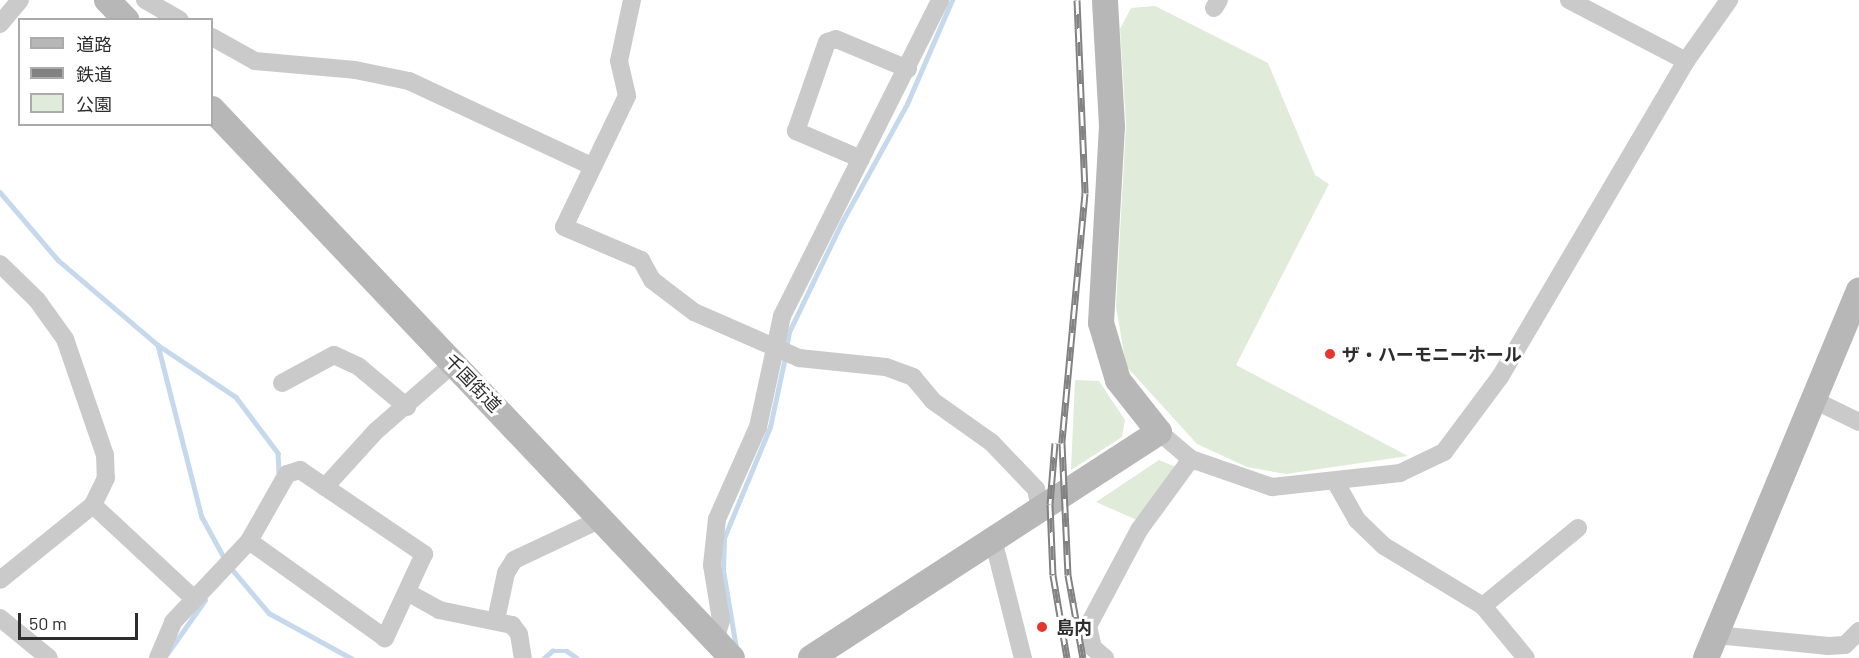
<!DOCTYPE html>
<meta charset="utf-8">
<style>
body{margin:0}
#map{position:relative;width:1859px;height:658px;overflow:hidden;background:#fff;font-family:Barlow,"Noto Sans JP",sans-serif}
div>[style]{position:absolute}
.green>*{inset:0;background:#e1ebda}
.stream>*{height:4.5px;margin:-2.25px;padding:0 2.25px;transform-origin:2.25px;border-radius:2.25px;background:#c6d8eb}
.street>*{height:18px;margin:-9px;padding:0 9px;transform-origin:9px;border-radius:9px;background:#cacaca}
.secondary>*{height:26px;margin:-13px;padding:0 13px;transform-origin:13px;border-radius:13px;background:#b7b7b7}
.rail>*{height:7px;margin-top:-3.5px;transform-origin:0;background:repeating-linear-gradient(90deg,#fff 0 14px,#828282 0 28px);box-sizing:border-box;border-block:2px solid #828282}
.dots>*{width:16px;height:16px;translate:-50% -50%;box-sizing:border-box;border:3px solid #fff;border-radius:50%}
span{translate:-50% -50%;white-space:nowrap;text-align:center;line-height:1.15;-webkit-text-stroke:6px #fff;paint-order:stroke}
.poi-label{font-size:18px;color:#2d2d2d;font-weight:700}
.left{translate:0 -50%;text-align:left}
.street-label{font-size:18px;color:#2d2d2d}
.legend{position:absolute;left:18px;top:18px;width:195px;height:108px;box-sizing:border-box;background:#fff;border:2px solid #ababab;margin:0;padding:8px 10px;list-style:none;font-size:18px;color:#2d2d2d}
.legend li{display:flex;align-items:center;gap:12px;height:30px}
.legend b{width:30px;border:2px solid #ababab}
.scale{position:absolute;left:18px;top:613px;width:120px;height:27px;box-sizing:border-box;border:3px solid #2d2d2d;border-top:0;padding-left:8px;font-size:18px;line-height:21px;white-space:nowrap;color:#2d2d2d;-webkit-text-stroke:4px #fff;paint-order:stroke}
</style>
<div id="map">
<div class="green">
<div style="clip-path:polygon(1155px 6px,1268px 63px,1315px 175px,1329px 184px,1236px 365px,1408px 456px,1286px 474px,1247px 467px,1197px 444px,1126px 366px,1116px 306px,1126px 124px,1120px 29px,1131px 8px)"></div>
<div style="clip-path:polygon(1075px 380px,1099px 381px,1125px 420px,1122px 437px,1071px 470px)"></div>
<div style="clip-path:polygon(1159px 460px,1176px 467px,1139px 521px,1096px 502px)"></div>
</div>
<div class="stream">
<div style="left:0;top:192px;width:89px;rotate:49.5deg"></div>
<div style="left:58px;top:260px;width:131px;rotate:40.4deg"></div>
<div style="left:158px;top:345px;width:94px;rotate:33.7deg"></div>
<div style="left:236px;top:397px;width:70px;rotate:53.1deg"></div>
<div style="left:278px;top:453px;width:21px;rotate:87deg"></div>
<div style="left:158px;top:345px;width:178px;rotate:75.7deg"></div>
<div style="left:202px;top:517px;width:50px;rotate:61.4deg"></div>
<div style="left:786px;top:349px;width:17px;rotate:-80deg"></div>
<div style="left:789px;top:332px;width:124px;rotate:-64.3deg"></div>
<div style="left:843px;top:220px;width:132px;rotate:-61.1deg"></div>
<div style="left:907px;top:104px;width:113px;rotate:-66.6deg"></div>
<div style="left:231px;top:568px;width:59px;rotate:49.8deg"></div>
<div style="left:269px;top:613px;width:94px;rotate:28.8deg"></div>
<div style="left:736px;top:648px;width:79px;rotate:-99.5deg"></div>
<div style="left:723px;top:570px;width:32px;rotate:-88deg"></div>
<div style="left:724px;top:538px;width:120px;rotate:-67.5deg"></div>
<div style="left:770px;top:427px;width:72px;rotate:-77.9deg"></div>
<div style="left:167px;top:654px;width:66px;rotate:-54.9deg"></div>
<div style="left:544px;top:658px;width:11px;rotate:-41deg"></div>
<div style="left:552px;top:651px;width:15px"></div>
<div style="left:567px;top:651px;width:12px;rotate:35deg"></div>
</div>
<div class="street">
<div style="left:145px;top:0;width:40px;rotate:29.7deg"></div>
<div style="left:632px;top:0;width:62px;rotate:102deg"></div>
<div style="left:619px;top:61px;width:36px;rotate:77deg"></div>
<div style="left:627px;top:96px;width:145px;rotate:115.7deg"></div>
<div style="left:564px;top:227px;width:84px;rotate:23.2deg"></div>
<div style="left:641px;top:260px;width:23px;rotate:61deg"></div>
<div style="left:652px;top:280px;width:53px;rotate:37.3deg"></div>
<div style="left:694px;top:312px;width:95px;rotate:23.6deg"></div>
<div style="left:781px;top:350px;width:20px;rotate:24deg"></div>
<div style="left:799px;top:358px;width:87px;rotate:5.9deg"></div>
<div style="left:886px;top:367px;width:29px;rotate:20deg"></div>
<div style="left:913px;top:377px;width:31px;rotate:50deg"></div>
<div style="left:933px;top:401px;width:72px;rotate:35.4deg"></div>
<div style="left:992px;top:443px;width:64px;rotate:46.3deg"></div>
<div style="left:1036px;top:489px;width:21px;rotate:79deg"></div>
<div style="left:1569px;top:0;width:132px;rotate:27.5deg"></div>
<div style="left:1214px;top:8px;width:9px;rotate:-58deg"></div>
<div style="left:0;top:24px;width:31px;rotate:-50deg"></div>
<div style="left:212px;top:37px;width:49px;rotate:29.2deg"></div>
<div style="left:255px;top:61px;width:100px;rotate:5.1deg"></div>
<div style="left:355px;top:70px;width:55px;rotate:11.5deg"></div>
<div style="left:409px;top:81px;width:201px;rotate:25deg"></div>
<div style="left:861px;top:159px;width:71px;rotate:-156.7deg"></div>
<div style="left:796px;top:131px;width:94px;rotate:-70.8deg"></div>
<div style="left:827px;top:42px;width:9px;rotate:-18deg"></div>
<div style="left:836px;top:39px;width:78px;rotate:22.6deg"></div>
<div style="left:0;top:264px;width:52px;rotate:44.2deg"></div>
<div style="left:37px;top:300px;width:48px;rotate:54.3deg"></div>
<div style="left:65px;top:339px;width:123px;rotate:71deg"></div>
<div style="left:105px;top:455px;width:23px;rotate:88deg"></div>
<div style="left:106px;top:478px;width:30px;rotate:116deg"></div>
<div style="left:93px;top:505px;width:119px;rotate:141.1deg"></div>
<div style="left:282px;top:383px;width:59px;rotate:-28.3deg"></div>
<div style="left:334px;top:355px;width:26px;rotate:25deg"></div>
<div style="left:358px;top:366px;width:64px;rotate:39.9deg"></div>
<div style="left:1814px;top:400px;width:50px;rotate:26.1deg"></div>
<div style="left:1159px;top:432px;width:42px;rotate:40.2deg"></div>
<div style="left:1191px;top:459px;width:86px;rotate:19.1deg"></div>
<div style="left:1272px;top:487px;width:129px;rotate:-6.2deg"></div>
<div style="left:1400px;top:473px;width:49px;rotate:-25.5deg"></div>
<div style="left:1444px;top:452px;width:94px;rotate:-53.3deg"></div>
<div style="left:1500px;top:377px;width:367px;rotate:-59.5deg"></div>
<div style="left:1686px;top:61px;width:75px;rotate:-54.8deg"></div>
<div style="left:1335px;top:481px;width:45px;rotate:60.6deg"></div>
<div style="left:1357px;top:520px;width:37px;rotate:44deg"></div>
<div style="left:1384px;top:546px;width:116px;rotate:31.2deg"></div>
<div style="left:1483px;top:606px;width:67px;rotate:50.4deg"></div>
<div style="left:325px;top:487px;width:76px;rotate:-47.7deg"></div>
<div style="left:376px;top:431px;width:103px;rotate:-41.1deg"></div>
<div style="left:93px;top:505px;width:137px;rotate:42.9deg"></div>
<div style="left:993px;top:539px;width:123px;rotate:75.9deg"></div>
<div style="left:407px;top:592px;width:37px;rotate:29deg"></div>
<div style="left:439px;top:610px;width:75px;rotate:11.6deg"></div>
<div style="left:512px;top:625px;width:11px;rotate:52deg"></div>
<div style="left:519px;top:634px;width:24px;rotate:81deg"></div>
<div style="left:1483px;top:606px;width:123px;rotate:-39.4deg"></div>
<div style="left:0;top:618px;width:63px;rotate:39.2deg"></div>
<div style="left:496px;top:620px;width:48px;rotate:-78deg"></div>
<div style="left:506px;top:573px;width:15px;rotate:-58deg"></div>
<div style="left:514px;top:560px;width:96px;rotate:-25.2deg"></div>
<div style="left:1716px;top:635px;width:113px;rotate:5.6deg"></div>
<div style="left:1828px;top:646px;width:17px;rotate:-3deg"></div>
<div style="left:1845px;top:645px;width:20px;rotate:-45deg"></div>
<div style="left:715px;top:640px;width:21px;rotate:-73deg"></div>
<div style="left:721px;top:620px;width:56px;rotate:-99.3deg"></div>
<div style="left:712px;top:565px;width:46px;rotate:-83.8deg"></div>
<div style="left:717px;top:519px;width:101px;rotate:-66deg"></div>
<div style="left:758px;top:427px;width:114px;rotate:-77.8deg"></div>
<div style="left:782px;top:316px;width:353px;rotate:-63.4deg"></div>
<div style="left:158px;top:658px;width:39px;rotate:-67deg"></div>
<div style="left:173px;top:622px;width:111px;rotate:-46.8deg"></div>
<div style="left:249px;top:541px;width:77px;rotate:-60.4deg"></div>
<div style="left:287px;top:474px;width:14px;rotate:-17deg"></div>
<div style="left:300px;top:470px;width:150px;rotate:34.1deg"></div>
<div style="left:424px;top:554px;width:93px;rotate:114.9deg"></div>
<div style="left:385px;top:638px;width:167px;rotate:-144.5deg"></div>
<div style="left:1105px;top:658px;width:16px;rotate:-140deg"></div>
<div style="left:1093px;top:648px;width:23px;rotate:-103deg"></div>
<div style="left:1088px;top:626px;width:109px;rotate:-62deg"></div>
<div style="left:1139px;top:530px;width:88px;rotate:-53.8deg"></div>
</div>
<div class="secondary">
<div style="left:107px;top:0;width:28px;rotate:46deg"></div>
<div style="left:212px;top:109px;width:756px;rotate:46.55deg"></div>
<div style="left:811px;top:658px;width:415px;rotate:-33deg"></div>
<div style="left:1159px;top:432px;width:66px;rotate:-128.3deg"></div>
<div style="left:1118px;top:380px;width:59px;rotate:-106.6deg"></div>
<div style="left:1101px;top:323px;width:197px;rotate:-86.8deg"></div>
<div style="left:1112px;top:126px;width:126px;rotate:-93.2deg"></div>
<div style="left:1706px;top:658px;width:398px;rotate:-67.4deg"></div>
</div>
<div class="rail">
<div style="left:1077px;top:0;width:193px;rotate:87.6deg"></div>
<div style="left:1085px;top:193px;width:251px;rotate:95.3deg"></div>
<div style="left:1062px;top:443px;width:132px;rotate:87.4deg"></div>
<div style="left:1068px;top:575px;width:84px;rotate:79.8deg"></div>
<div style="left:1055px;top:443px;width:61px;rotate:94.7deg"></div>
<div style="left:1050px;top:504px;width:71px;rotate:87.6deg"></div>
<div style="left:1053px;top:575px;width:84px;rotate:80.4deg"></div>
</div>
<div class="dots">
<div style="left:1330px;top:354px;background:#e5362e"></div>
<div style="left:1042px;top:627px;background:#e5362e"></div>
</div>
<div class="poi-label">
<span class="left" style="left:1342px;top:354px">ザ・ハーモニーホール</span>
<span class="left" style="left:1056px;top:627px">島内</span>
</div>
<div class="street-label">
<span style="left:473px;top:383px;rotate:46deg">千国街道</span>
</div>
<ul class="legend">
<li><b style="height:8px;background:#b7b7b7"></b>道路</li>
<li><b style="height:8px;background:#828282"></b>鉄道</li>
<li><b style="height:16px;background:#e1ebda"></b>公園</li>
</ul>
<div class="scale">50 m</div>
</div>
